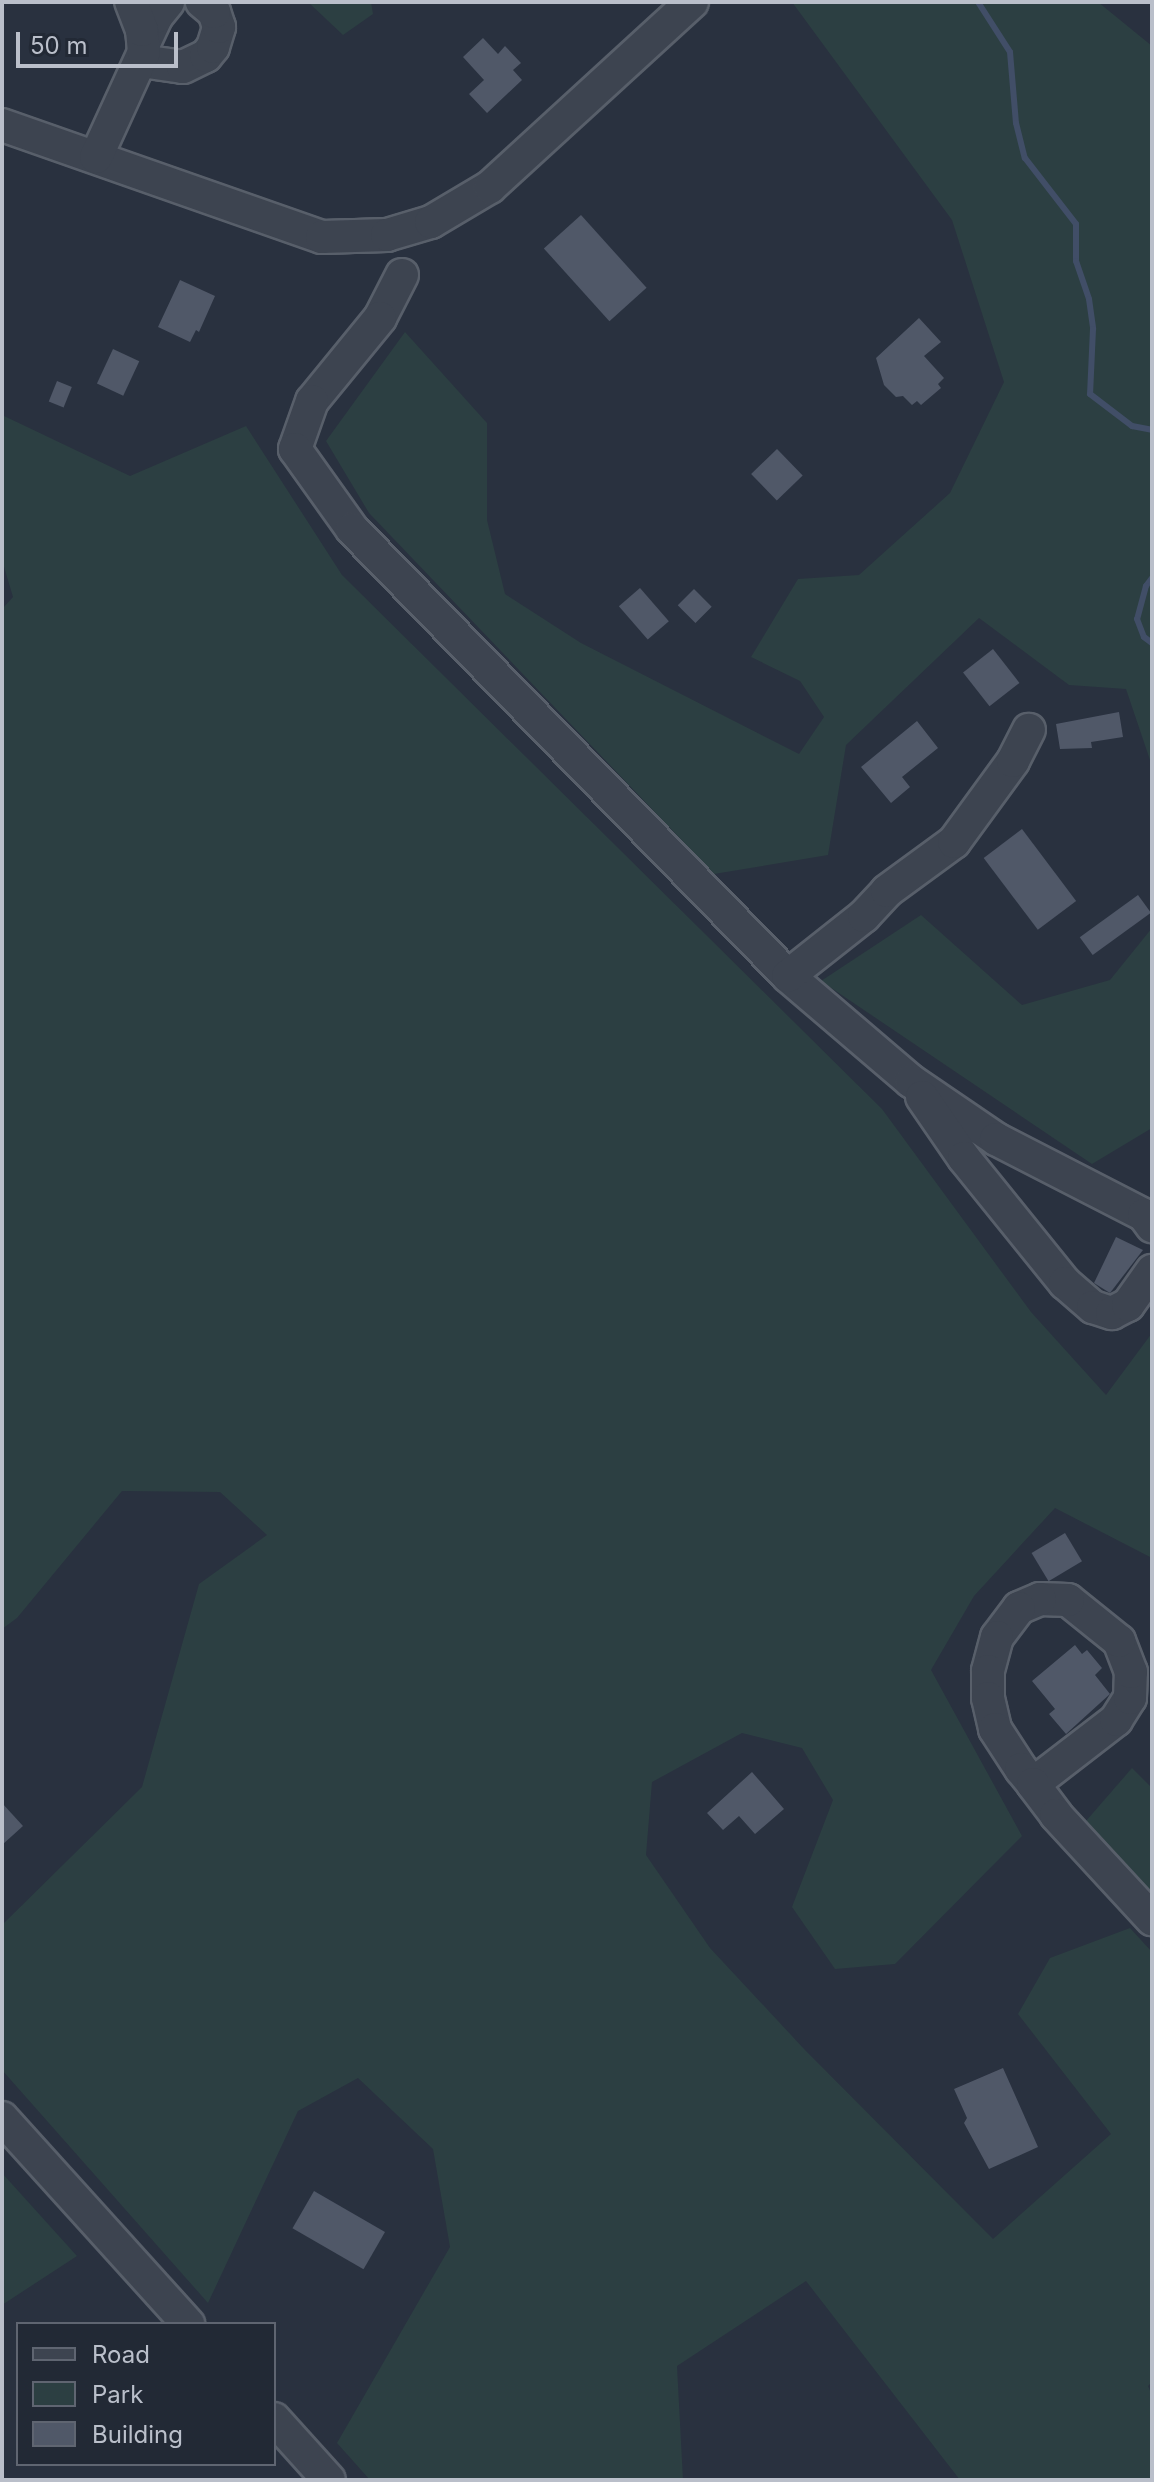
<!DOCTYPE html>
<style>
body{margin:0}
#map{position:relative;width:1154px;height:2482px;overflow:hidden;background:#29313f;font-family:Inter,sans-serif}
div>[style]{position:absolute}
.green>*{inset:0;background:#2c3f42}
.stream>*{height:6px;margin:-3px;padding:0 3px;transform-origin:3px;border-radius:3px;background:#414e67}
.building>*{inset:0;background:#505868;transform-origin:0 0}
.roads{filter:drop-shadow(2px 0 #585f6a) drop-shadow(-2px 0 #585f6a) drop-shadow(0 2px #585f6a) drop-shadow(0 -2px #585f6a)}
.minor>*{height:32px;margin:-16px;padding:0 16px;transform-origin:16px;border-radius:16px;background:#3d4450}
span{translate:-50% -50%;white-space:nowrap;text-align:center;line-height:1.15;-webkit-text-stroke:6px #222935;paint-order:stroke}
.frame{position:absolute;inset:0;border:4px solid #babfca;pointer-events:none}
.legend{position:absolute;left:16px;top:2322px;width:260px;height:144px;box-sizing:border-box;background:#222935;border:2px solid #5f6571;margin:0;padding:10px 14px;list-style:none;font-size:24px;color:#babfca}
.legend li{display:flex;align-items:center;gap:16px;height:40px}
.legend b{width:40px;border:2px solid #5f6571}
.scale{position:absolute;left:16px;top:32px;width:162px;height:36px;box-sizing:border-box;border:4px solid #babfca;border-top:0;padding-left:10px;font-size:24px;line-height:28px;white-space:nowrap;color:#babfca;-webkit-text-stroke:6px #222935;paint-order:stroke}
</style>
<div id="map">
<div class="green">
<div style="clip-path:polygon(308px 2px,371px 2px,373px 14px,343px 35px)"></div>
<div style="clip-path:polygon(792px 2px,1098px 2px,1152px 46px,1152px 766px,1126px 689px,1069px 685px,979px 618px,846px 745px,828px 855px,714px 874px,369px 513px,326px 441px,405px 332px,487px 423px,487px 520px,505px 594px,581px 643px,799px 754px,824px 717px,800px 681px,751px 657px,798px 579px,859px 575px,950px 493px,1004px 382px,952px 220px)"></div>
<div style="clip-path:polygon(2px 415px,130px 476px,246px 426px,342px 575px,882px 1109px,1031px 1312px,1106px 1395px,1152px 1333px,1152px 1558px,1055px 1508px,974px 1596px,931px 1670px,1022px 1836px,895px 1964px,835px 1969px,792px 1907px,833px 1800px,802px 1748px,742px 1733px,652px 1782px,646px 1855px,710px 1948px,805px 2050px,993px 2239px,1111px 2134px,1018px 2014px,1050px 1958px,1130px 1928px,1152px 1952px,1152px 2382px,1148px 2386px,1152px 2395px,1152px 2480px,960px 2480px,806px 2281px,677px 2366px,683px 2480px,370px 2480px,337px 2443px,450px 2247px,433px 2149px,358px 2078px,298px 2111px,208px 2303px,2px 2070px,2px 1925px,142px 1787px,199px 1584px,267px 1535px,220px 1492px,122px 1491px,17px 1618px,2px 1629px,2px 609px,13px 597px,2px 560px)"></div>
<div style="clip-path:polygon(921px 915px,1022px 1005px,1110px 980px,1152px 928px,1152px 1128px,1092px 1164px,821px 981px)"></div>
<div style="clip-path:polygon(1132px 1768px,1152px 1788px,1152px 1892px,1086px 1821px)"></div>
<div style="clip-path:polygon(2px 2173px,77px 2256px,2px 2305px)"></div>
</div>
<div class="stream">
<div style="left:978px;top:2px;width:59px;rotate:57.4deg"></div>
<div style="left:1010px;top:52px;width:71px;rotate:85.2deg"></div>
<div style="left:1016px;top:123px;width:36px;rotate:76deg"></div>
<div style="left:1025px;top:158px;width:83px;rotate:52.3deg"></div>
<div style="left:1076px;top:224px;width:37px;rotate:90deg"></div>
<div style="left:1076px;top:261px;width:40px;rotate:71.1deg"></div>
<div style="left:1089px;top:299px;width:30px;rotate:82deg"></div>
<div style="left:1093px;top:329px;width:65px;rotate:92.6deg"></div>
<div style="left:1090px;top:394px;width:53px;rotate:37.3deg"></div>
<div style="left:1132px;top:426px;width:20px;rotate:11deg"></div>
<div style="left:1152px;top:578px;width:10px;rotate:127deg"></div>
<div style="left:1146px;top:586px;width:34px;rotate:105deg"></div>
<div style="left:1137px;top:619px;width:19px;rotate:69deg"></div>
<div style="left:1144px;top:637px;width:10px;rotate:37deg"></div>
</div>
<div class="building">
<div style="clip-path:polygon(483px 38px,498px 54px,505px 46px,521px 63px,513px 70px,522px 80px,487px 113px,469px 94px,484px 80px,463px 57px)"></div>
<div style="left:581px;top:215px;width:98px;height:50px;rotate:48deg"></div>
<div style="clip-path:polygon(180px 280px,215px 296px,199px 332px,196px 330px,190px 342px,158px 327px)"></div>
<div style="clip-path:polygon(919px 318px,941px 342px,924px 356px,944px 378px,938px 384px,941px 388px,921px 405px,917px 401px,912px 405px,903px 396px,896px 397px,884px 385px,876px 358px)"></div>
<div style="left:113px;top:349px;width:29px;height:38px;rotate:25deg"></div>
<div style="left:57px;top:381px;width:16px;height:22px;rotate:22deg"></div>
<div style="left:777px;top:449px;width:37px;height:36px;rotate:46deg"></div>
<div style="left:640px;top:588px;width:44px;height:28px;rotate:49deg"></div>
<div style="left:694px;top:589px;width:25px;height:23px;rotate:45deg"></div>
<div style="left:993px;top:649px;width:43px;height:38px;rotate:52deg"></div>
<div style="clip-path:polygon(1119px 712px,1123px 737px,1091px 742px,1092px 748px,1060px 749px,1056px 724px)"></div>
<div style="clip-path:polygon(917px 721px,938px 748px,902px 777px,910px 787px,891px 803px,861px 767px)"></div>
<div style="left:1022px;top:829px;width:90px;height:48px;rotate:53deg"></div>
<div style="left:1138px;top:895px;width:22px;height:72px;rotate:54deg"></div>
<div style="clip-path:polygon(1116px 1237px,1143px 1250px,1110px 1293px,1094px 1283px)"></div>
<div style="left:1065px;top:1533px;width:33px;height:39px;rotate:59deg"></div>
<div style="clip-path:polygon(1075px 1645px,1082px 1654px,1087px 1650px,1102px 1668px,1095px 1675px,1110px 1694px,1066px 1734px,1049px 1714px,1055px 1709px,1032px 1681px)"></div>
<div style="clip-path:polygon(752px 1772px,784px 1809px,755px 1834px,739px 1816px,723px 1830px,707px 1813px)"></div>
<div style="clip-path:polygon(2px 1803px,23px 1826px,2px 1845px)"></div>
<div style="clip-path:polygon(1003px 2068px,1038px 2147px,989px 2169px,964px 2123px,967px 2118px,954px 2089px)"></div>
<div style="left:314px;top:2191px;width:82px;height:43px;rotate:30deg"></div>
</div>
<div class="roads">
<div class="minor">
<div style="left:145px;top:41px;width:26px;rotate:-65deg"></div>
<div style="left:156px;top:17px;width:19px;rotate:-51deg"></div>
<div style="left:141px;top:61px;width:42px;rotate:8.1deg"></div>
<div style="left:183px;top:67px;width:25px;rotate:-26deg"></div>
<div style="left:206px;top:56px;width:11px;rotate:-52deg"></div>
<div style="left:213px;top:47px;width:21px;rotate:-73deg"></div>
<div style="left:219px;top:27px;width:16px;rotate:-108deg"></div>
<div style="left:214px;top:12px;width:16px;rotate:-140deg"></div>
<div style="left:2px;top:125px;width:339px;rotate:19.3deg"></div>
<div style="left:322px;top:237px;width:65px;rotate:-1.8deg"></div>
<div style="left:387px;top:235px;width:46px;rotate:-16.5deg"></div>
<div style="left:431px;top:222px;width:69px;rotate:-30.7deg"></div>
<div style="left:490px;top:187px;width:274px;rotate:-42.5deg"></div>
<div style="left:96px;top:157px;width:115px;rotate:-65.4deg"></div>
<div style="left:144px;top:52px;width:22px;rotate:-95deg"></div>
<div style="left:142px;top:30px;width:30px;rotate:-111deg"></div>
<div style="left:402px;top:275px;width:48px;rotate:117.1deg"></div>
<div style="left:380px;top:318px;width:107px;rotate:129.3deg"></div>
<div style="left:312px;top:401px;width:51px;rotate:109.5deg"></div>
<div style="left:295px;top:449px;width:98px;rotate:54.5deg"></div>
<div style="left:352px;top:529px;width:624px;rotate:45.71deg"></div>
<div style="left:788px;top:976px;width:162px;rotate:40.5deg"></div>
<div style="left:911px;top:1081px;width:103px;rotate:34.3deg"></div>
<div style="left:996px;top:1139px;width:166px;rotate:27.2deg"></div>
<div style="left:1144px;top:1215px;width:14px;rotate:54deg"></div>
<div style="left:788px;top:976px;width:97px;rotate:-38.3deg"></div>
<div style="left:864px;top:916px;width:34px;rotate:-47deg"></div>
<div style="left:887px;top:891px;width:83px;rotate:-36.2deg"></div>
<div style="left:954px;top:842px;width:100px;rotate:-53.9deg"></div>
<div style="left:1013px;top:761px;width:35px;rotate:-63deg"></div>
<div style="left:922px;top:1097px;width:74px;rotate:55.5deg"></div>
<div style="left:964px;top:1158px;width:161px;rotate:51.1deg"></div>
<div style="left:1065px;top:1283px;width:37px;rotate:41deg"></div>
<div style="left:1093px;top:1307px;width:20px;rotate:18deg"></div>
<div style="left:1112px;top:1313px;width:18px;rotate:-27deg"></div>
<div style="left:1128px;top:1305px;width:42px;rotate:-54.8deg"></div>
<div style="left:1033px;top:1784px;width:105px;rotate:-37.6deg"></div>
<div style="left:1116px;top:1720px;width:26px;rotate:-58deg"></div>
<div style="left:1130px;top:1698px;width:26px;rotate:-88deg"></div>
<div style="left:1131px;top:1672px;width:33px;rotate:-111deg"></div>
<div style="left:1119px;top:1641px;width:65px;rotate:-141.2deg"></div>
<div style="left:1068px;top:1600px;width:28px;rotate:-178deg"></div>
<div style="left:1040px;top:1599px;width:23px;rotate:157deg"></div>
<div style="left:1019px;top:1608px;width:36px;rotate:127deg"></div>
<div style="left:997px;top:1637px;width:35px;rotate:105deg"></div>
<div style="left:988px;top:1671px;width:27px;rotate:90deg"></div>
<div style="left:988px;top:1698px;width:32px;rotate:77deg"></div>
<div style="left:995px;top:1729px;width:48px;rotate:57deg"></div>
<div style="left:1021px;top:1769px;width:19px;rotate:51deg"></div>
<div style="left:1033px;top:1784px;width:39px;rotate:53deg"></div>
<div style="left:1056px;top:1815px;width:142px;rotate:47.3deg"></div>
<div style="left:2px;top:2118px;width:278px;rotate:47.9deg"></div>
<div style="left:274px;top:2419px;width:82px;rotate:48deg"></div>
</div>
</div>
<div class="frame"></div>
<ul class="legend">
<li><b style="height:10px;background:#3d4450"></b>Road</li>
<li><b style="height:22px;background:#2c3f42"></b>Park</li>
<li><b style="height:22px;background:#505868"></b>Building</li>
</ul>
<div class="scale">50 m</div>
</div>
